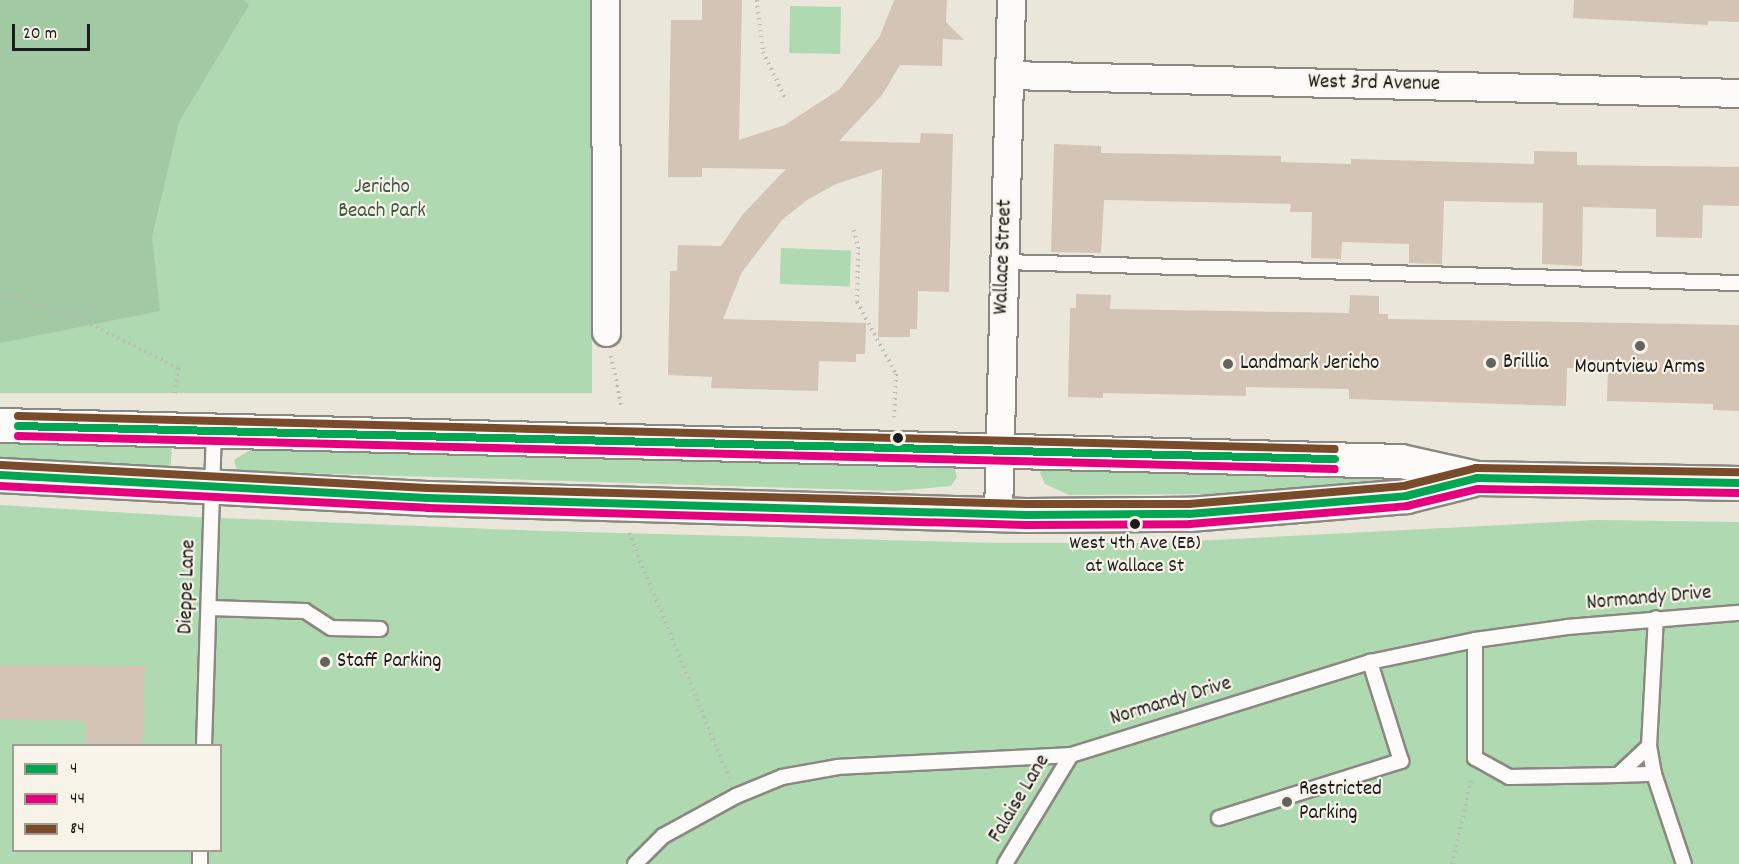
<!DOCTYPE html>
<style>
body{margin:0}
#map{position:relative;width:1739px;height:864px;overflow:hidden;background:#eae7da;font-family:Dekko,sans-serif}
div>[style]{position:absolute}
.green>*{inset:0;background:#afd9b0;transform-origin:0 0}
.forest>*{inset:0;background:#a1c9a4}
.building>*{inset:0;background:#d3c4b5}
.path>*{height:4px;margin-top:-2px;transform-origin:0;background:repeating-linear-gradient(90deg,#b9b8b6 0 1.5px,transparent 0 6px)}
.roads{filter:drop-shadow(2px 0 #8a8881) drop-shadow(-2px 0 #8a8881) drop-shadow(0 2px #8a8881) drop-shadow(0 -2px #8a8881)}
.lane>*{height:14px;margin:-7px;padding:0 7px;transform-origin:7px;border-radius:7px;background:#fcfbf9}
.street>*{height:27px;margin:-13.5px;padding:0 13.5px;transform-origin:13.5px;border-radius:13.5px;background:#fcfbf9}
.secondary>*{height:33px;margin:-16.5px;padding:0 16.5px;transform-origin:16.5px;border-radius:16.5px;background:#fcfbf9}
.bus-1>*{height:8px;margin:-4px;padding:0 4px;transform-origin:4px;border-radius:4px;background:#00a651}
.bus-2>*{height:8px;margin:-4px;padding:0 4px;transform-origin:4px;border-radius:4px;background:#e5007d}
.bus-3>*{height:8px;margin:-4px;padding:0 4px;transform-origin:4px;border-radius:4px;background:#7a4b2a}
.dots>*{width:16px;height:16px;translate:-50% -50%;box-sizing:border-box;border:3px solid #f7f3e8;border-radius:50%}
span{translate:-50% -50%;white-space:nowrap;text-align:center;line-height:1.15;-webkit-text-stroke:4.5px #f7f3e8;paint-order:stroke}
.bus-label{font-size:20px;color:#1c1c1c}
.street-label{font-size:21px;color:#1c1c1c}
.park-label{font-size:21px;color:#3e5a44}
.poi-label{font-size:21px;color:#1c1c1c}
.left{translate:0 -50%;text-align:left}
.legend{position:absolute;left:12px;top:744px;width:210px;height:108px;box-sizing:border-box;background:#f7f3e8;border:2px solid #9f9d96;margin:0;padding:8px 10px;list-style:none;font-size:18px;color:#1c1c1c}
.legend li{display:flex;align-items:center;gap:12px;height:30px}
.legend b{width:30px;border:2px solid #9f9d96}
.scale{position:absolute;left:12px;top:24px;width:78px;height:27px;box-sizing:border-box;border:3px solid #1c1c1c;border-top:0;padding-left:8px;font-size:18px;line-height:21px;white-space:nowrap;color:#1c1c1c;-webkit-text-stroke:4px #f7f3e8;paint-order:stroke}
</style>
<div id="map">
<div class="green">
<div style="left:0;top:0;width:592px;height:393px"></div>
<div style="left:790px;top:6px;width:51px;height:47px;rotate:1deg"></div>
<div style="left:781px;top:248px;width:70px;height:36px;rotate:2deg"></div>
<div style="left:0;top:436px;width:172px;height:24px;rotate:3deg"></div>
<div style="clip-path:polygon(258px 445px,953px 463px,957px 477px,951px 486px,895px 491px,237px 471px,234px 460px)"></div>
<div style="clip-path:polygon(1044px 467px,1401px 477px,1395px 481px,1213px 494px,1069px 495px,1045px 484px,1040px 473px)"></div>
<div style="clip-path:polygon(evenodd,0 505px,197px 517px,544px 531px,999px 543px,1156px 543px,1597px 520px,1739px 522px,1739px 864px,0 864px,0 505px,14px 746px,220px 746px,220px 850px,14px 850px,14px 746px)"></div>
</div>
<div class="forest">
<div style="clip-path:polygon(0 0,244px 0,249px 5px,179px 122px,152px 237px,160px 311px,0 343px)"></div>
</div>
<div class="building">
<div style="clip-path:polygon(702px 0,742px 0,739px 140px,785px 125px,840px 89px,880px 36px,894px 0,947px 0,946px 22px,964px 40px,943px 39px,942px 66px,900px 65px,882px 95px,839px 141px,920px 143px,921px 133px,953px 134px,949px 292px,918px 291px,917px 329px,910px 329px,910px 337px,878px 337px,882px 169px,836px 184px,807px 200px,782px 220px,742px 272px,723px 319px,866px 323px,865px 354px,856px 354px,856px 362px,819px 361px,818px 391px,711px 388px,712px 377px,668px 375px,670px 271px,677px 271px,678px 245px,721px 246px,743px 214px,786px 169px,702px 168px,702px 177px,668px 177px,671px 20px,702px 20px)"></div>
<div style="clip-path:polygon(1574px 0,1739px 0,1739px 22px,1708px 21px,1708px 25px,1573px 18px)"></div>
<div style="clip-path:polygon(1054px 144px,1101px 146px,1101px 153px,1281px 156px,1281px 162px,1351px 164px,1351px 159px,1534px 164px,1534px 151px,1577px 152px,1577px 165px,1739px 167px,1739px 206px,1703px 205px,1702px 238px,1656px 237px,1656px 209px,1583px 207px,1582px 266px,1542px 264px,1543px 203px,1444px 201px,1442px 264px,1409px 263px,1409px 244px,1342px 242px,1341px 259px,1311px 258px,1312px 212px,1290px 212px,1291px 204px,1104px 200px,1101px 253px,1051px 252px)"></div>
<div style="clip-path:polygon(1076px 294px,1111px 295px,1110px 309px,1349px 313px,1350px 295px,1379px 296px,1379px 314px,1388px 314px,1388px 319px,1739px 325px,1739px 411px,1713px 410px,1713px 404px,1607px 401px,1608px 369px,1567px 368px,1566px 406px,1349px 399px,1349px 389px,1246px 387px,1246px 396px,1103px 393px,1103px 398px,1068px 397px,1070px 308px,1076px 308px)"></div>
<div style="clip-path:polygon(0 665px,145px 666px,143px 746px,86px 746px,86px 721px,0 719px)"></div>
</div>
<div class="path">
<div style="left:757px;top:0;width:52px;rotate:83.4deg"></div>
<div style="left:763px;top:52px;width:53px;rotate:64.4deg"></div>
<div style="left:854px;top:230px;width:17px;rotate:77deg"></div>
<div style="left:858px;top:247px;width:55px;rotate:91deg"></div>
<div style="left:857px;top:302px;width:82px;rotate:61.6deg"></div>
<div style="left:896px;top:374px;width:43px;rotate:92.7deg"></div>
<div style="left:0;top:293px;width:78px;rotate:17deg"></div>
<div style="left:75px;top:316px;width:115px;rotate:26.8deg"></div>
<div style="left:178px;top:368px;width:29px;rotate:98deg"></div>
<div style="left:611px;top:356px;width:54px;rotate:78.3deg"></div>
<div style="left:629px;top:533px;width:265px;rotate:67.8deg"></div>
<div style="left:1452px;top:864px;width:89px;rotate:-77.1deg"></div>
</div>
<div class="roads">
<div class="lane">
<div style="left:1004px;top:262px;width:735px;rotate:1.64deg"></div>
<div style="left:209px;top:608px;width:96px;rotate:1.8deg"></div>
<div style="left:305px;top:611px;width:31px;rotate:33deg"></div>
<div style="left:331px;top:628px;width:49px;rotate:1.2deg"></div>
<div style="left:1475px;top:640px;width:118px;rotate:90deg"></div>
<div style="left:1475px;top:758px;width:39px;rotate:29deg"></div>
<div style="left:1509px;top:777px;width:109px;rotate:-1.1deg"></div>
<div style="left:1618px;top:775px;width:42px;rotate:-43.1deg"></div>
<div style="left:1649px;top:746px;width:128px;rotate:-86.9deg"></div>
<div style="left:204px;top:746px;width:316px;rotate:-88.2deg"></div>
<div style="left:1654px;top:774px;width:95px;rotate:71.6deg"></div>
<div style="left:1618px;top:775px;width:36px;rotate:-2deg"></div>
<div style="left:1654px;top:774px;width:28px;rotate:-100deg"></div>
<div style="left:1219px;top:818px;width:191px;rotate:-17.4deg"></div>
<div style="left:1401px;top:761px;width:104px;rotate:-107.4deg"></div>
<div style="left:200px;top:864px;width:14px;rotate:-90deg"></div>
<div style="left:635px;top:864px;width:40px;rotate:-45deg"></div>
<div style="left:663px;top:836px;width:83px;rotate:-28.7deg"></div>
<div style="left:736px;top:796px;width:50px;rotate:-22.4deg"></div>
<div style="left:782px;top:777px;width:57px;rotate:-10.1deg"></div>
<div style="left:838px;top:767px;width:233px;rotate:-2.9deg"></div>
<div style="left:1071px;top:755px;width:313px;rotate:-17.3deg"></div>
<div style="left:1370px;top:662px;width:107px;rotate:-11.8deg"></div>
<div style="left:1475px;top:640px;width:93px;rotate:-8deg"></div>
<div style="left:1567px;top:627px;width:173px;rotate:-4.7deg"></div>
<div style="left:1005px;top:864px;width:127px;rotate:-58.8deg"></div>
</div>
<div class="street">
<div style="left:605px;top:0;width:332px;rotate:89.8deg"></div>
<div style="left:1009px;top:75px;width:730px;rotate:1.41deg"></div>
<div style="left:998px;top:514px;width:514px;rotate:-88.55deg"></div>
</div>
<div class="secondary">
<div style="left:0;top:425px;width:1401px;rotate:1.47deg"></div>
<div style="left:1401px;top:461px;width:78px;rotate:12.6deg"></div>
<div style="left:1477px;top:478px;width:262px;rotate:1.1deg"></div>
<div style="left:0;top:475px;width:428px;rotate:3.1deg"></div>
<div style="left:427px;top:498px;width:599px;rotate:1.63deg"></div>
<div style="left:1026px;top:515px;width:163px;rotate:-0.4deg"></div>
<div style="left:1189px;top:514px;width:218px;rotate:-4.7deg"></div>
<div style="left:1406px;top:496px;width:66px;rotate:-14deg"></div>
</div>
</div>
<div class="bus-1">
<div style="left:18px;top:426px;width:1317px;rotate:1.44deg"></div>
<div style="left:0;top:475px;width:428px;rotate:3.1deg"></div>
<div style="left:427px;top:498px;width:599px;rotate:1.63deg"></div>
<div style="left:1026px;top:515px;width:163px;rotate:-0.4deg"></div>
<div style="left:1189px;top:514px;width:218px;rotate:-4.7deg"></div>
<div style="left:1406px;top:496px;width:73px;rotate:-14.2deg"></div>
<div style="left:1477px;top:478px;width:262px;rotate:1.1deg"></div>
</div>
<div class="bus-2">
<div style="left:18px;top:436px;width:1317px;rotate:1.44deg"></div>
<div style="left:0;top:486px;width:428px;rotate:2.9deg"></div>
<div style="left:427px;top:508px;width:599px;rotate:1.63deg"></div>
<div style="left:1026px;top:525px;width:164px;rotate:-0.3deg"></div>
<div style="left:1190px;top:524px;width:218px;rotate:-4.7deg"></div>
<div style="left:1407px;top:506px;width:73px;rotate:-13.5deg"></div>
<div style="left:1478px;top:489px;width:261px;rotate:0.9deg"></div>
</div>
<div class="bus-3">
<div style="left:18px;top:416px;width:1317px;rotate:1.44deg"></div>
<div style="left:1px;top:465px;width:427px;rotate:3.1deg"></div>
<div style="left:427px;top:488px;width:599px;rotate:1.53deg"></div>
<div style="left:1026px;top:504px;width:163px"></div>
<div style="left:1189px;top:504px;width:216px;rotate:-4.8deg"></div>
<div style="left:1404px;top:486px;width:74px;rotate:-14deg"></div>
<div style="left:1476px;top:468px;width:263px;rotate:0.9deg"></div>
</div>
<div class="dots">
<div style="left:1640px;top:346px;background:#64635e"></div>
<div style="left:1491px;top:363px;background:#64635e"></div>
<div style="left:1228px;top:364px;background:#64635e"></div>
<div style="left:898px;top:438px;background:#1c1c1c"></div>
<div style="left:1135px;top:524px;background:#1c1c1c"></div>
<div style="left:325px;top:662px;background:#64635e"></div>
<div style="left:1287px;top:802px;background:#64635e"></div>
</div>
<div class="bus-label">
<span style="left:1135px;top:556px">West 4th Ave (EB)<br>at Wallace St</span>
</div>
<div class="street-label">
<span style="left:1374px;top:84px;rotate:1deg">West 3rd Avenue</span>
<span style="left:1004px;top:257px;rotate:-88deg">Wallace Street</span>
<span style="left:188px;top:587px;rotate:-88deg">Dieppe Lane</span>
<span style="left:1649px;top:599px;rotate:-5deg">Normandy Drive</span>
<span style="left:1171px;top:702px;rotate:-17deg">Normandy Drive</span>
<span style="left:1020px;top:799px;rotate:-59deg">Falaise Lane</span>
</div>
<div class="park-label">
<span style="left:382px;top:200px">Jericho<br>Beach Park</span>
</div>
<div class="poi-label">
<span class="left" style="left:1503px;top:363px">Brillia</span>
<span class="left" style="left:1240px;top:364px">Landmark Jericho</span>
<span style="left:1640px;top:368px">Mountview Arms</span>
<span class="left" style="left:337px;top:662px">Staff Parking</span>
<span class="left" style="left:1299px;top:802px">Restricted<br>Parking</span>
</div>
<ul class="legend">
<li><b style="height:8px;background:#00a651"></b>4</li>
<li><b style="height:8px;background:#e5007d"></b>44</li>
<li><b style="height:8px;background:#7a4b2a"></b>84</li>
</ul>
<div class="scale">20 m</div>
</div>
